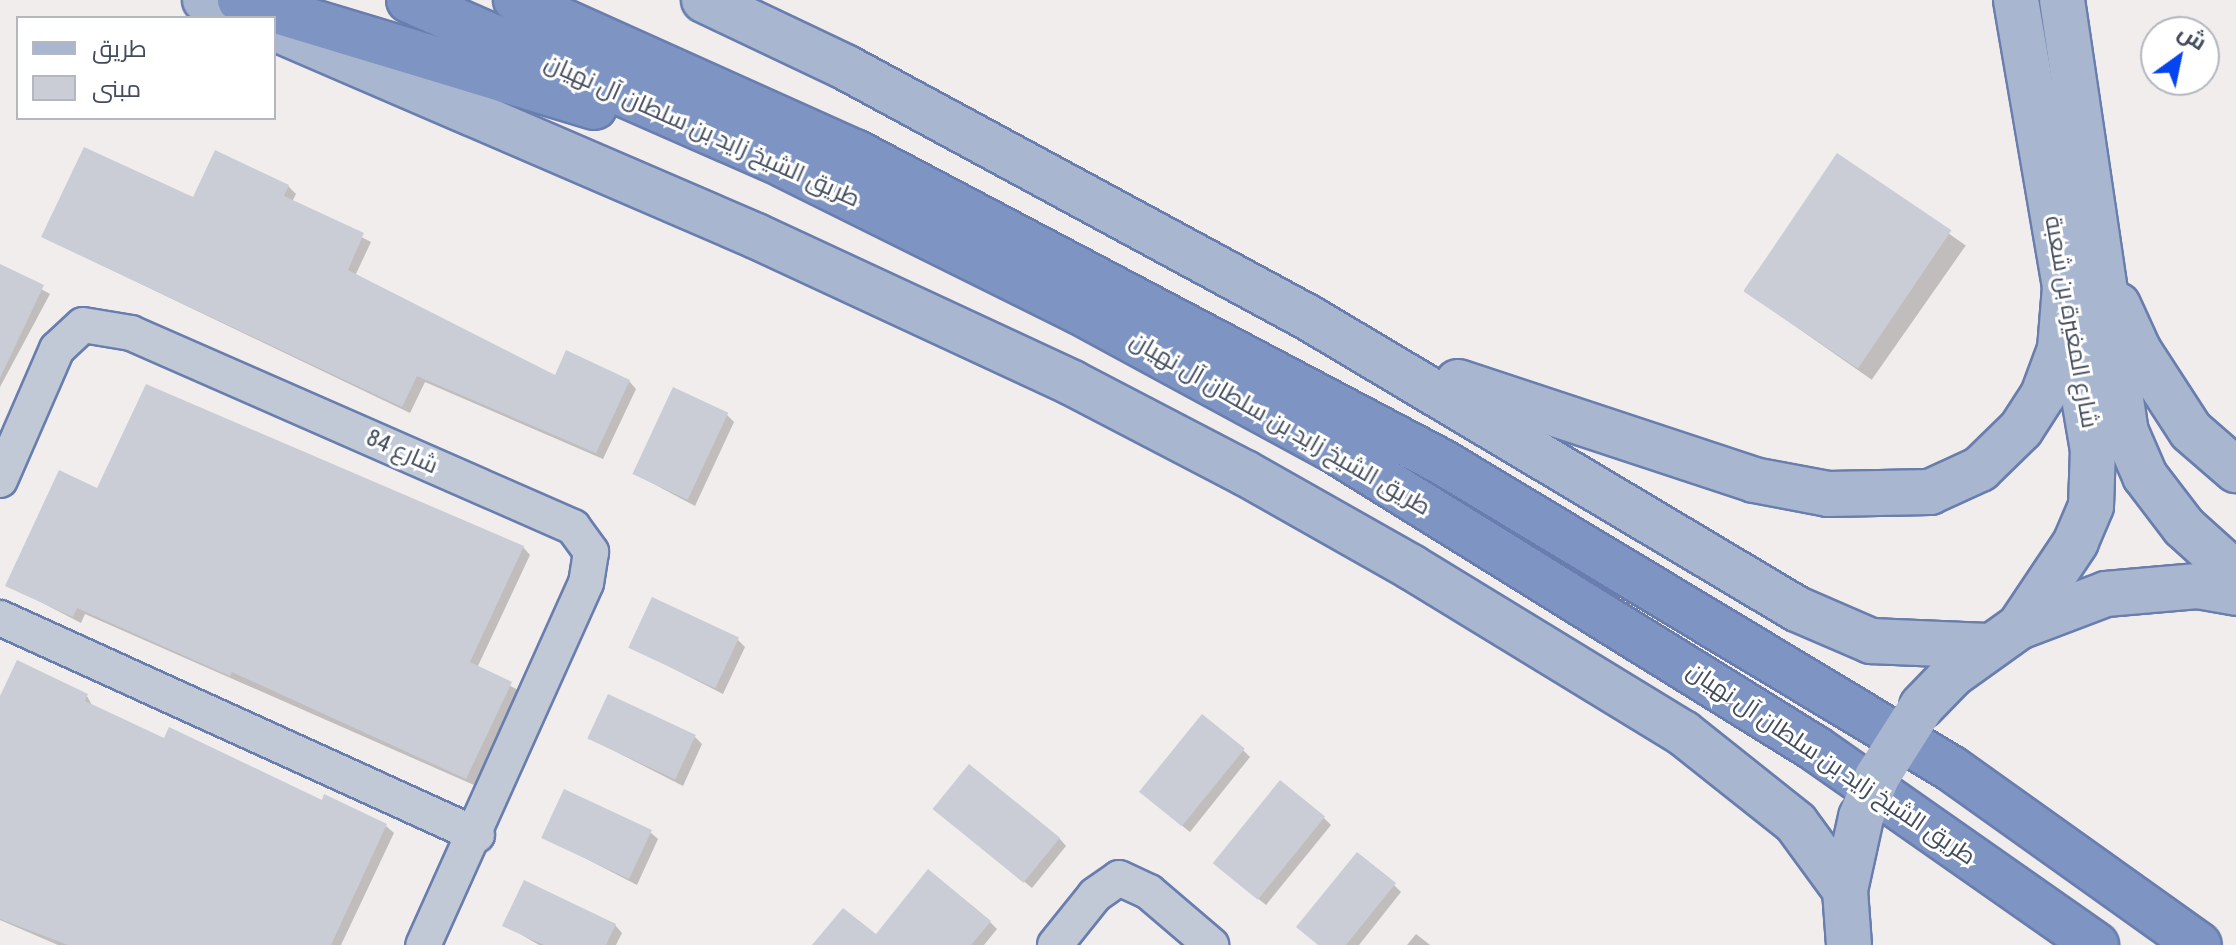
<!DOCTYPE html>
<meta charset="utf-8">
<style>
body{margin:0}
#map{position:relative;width:2236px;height:945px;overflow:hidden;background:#f0edec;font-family:"Roboto Condensed",Cairo,sans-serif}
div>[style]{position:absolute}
.shadow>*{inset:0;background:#0003;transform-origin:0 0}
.building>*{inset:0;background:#cacdd5;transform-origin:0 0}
.roads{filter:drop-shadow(2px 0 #697eae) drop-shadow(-2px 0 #697eae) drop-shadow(0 2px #697eae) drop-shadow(0 -2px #697eae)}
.minor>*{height:34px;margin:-17px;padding:0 17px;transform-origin:17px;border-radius:17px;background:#c1c9d6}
.major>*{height:44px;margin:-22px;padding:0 22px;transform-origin:22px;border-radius:22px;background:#a8b6cf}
.highway>*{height:44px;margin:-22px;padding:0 22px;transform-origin:22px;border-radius:22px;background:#7e94c2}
.major-bridge>*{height:44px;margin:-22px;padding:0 22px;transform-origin:22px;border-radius:22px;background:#a8b6cf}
span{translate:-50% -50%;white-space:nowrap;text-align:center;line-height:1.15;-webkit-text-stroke:6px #fff;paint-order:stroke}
.street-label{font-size:24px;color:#434c5c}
.legend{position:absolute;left:16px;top:16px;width:260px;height:104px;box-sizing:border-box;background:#fff;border:2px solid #b4b7be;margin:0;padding:10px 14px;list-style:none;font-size:24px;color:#434c5c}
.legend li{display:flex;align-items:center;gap:16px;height:40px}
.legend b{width:40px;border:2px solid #b4b7be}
.north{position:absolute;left:2140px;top:16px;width:80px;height:80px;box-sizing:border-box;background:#fff;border:2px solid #b4b7be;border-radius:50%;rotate:33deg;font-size:22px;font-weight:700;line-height:32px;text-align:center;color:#434c5c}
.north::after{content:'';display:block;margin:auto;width:28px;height:36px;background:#0445f1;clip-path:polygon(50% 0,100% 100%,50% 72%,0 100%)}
</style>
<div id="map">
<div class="shadow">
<div style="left:1838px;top:156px;width:156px;height:164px;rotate:35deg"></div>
<div style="clip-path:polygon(288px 186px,296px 194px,292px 202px,371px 242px,355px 276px,556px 377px,629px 381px,636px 389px,603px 459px,425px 382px,410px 413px,43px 237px,194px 200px)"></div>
<div style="clip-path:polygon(0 266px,50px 294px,0 387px)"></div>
<div style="clip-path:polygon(727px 415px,734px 422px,695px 506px,635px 474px)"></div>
<div style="clip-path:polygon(523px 547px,530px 555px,477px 668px,518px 690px,474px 785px,85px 614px,81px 623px,8px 585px)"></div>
<div style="clip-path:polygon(738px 640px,745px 647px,723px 694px,631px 647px)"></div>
<div style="clip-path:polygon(87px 696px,93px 707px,164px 741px,323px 802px,325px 797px,386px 826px,394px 833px,341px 945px,58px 945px,0 920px,0 701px)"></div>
<div style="clip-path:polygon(695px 737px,702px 744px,683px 786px,589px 738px)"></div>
<div style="clip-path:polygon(1243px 750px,1250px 757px,1190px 832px,1149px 799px)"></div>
<div style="clip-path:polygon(943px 816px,1059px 838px,1066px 846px,1032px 888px)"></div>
<div style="clip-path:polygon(1324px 818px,1331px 825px,1266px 905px,1223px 870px)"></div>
<div style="clip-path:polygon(650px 832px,658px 839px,637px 885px,544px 837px)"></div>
<div style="clip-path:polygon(1394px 885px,1401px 892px,1359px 945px,1319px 945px)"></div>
<div style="clip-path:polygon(990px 922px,997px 929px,984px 945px,815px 945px)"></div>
<div style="clip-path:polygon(505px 925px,615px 925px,622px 933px,616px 945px,539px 945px)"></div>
<div style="clip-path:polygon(1416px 934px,1430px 945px,1407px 945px)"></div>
</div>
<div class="building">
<div style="clip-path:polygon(84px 147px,193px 197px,215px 150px,289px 185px,284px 196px,364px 233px,348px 270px,555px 375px,566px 350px,630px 380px,596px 453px,417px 376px,402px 407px,41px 237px)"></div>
<div style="left:1837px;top:153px;width:138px;height:167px;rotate:34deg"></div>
<div style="clip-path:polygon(0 264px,44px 285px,0 378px)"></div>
<div style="clip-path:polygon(146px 384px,524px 546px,470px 662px,512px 682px,466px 779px,232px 672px,230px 676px,77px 608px,73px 617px,5px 586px,59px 470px,97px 488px)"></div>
<div style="left:673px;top:387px;width:61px;height:96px;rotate:25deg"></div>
<div style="left:652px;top:597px;width:96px;height:56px;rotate:25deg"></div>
<div style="clip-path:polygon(17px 660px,88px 694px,85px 701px,164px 738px,169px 727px,322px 800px,324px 794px,387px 824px,331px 945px,68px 945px,0 919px,0 696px)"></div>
<div style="left:608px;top:694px;width:97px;height:49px;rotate:25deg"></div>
<div style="left:1202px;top:714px;width:55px;height:100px;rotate:39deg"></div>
<div style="left:969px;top:764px;width:117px;height:58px;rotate:39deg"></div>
<div style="left:1280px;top:780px;width:58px;height:107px;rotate:39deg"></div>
<div style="left:564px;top:789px;width:97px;height:54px;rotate:25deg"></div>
<div style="clip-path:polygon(1357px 852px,1396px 883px,1346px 945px,1318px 945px,1296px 927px)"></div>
<div style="clip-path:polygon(928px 869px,991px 921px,971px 945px,812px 945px,843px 908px,876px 934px)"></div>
<div style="clip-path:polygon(524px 880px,616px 924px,606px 945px,544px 945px,502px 926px)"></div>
</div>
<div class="roads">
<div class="minor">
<div style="left:0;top:480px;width:143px;rotate:-66.5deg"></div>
<div style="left:57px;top:349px;width:35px;rotate:-43deg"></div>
<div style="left:83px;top:325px;width:49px;rotate:9.5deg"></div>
<div style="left:131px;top:333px;width:483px;rotate:23.7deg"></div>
<div style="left:573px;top:527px;width:31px;rotate:54deg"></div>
<div style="left:591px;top:552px;width:31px;rotate:99deg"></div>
<div style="left:586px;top:583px;width:397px;rotate:114.2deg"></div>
<div style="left:0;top:618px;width:524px;rotate:24.46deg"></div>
<div style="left:1055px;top:945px;width:64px;rotate:-51.3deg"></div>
<div style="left:1095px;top:895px;width:29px;rotate:-35deg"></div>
<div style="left:1119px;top:878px;width:33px;rotate:25deg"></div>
<div style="left:1149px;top:892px;width:82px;rotate:40.5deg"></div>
</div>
<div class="major">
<div style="left:205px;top:0;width:48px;rotate:22.2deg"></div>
<div style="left:704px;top:0;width:156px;rotate:25.4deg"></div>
<div style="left:845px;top:67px;width:528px;rotate:28.41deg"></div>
<div style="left:1309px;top:318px;width:568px;rotate:30.81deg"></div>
<div style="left:1797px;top:609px;width:81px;rotate:23.4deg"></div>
<div style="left:1871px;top:641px;width:117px;rotate:2.4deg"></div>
<div style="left:2016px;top:0;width:456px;rotate:80.3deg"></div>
<div style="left:2093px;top:449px;width:57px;rotate:92deg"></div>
<div style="left:2091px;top:506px;width:39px;rotate:113deg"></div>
<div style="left:2076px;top:542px;width:102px;rotate:123.8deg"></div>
<div style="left:2062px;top:0;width:437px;rotate:81.6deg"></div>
<div style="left:2126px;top:432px;width:48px;rotate:66.6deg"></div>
<div style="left:2145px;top:476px;width:64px;rotate:52.6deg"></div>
<div style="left:2184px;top:527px;width:70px;rotate:42.1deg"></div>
<div style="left:274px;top:28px;width:525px;rotate:23.34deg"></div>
<div style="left:756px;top:236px;width:349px;rotate:24.9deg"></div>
<div style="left:1072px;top:383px;width:195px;rotate:27.5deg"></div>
<div style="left:1245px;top:473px;width:191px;rotate:29.5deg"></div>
<div style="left:1411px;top:567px;width:319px;rotate:31.4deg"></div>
<div style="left:1683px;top:733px;width:144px;rotate:38.5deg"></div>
<div style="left:1796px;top:823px;width:83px;rotate:53.8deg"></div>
<div style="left:2118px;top:305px;width:51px;rotate:65.5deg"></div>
<div style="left:2139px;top:351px;width:95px;rotate:57deg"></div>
<div style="left:2191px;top:431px;width:60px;rotate:40.9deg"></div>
<div style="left:1458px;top:382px;width:312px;rotate:18.3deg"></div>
<div style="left:1754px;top:480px;width:75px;rotate:10.7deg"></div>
<div style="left:1828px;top:494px;width:102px;rotate:-1.1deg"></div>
<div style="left:1930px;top:492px;width:55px;rotate:-24.7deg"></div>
<div style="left:1980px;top:469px;width:57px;rotate:-44.3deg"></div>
<div style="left:2021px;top:429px;width:40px;rotate:-57.1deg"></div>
<div style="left:2043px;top:395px;width:49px;rotate:-69.7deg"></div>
<div style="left:2060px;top:349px;width:62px;rotate:-85.4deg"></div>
<div style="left:1922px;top:706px;width:45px;rotate:-45.9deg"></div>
<div style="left:1953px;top:674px;width:81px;rotate:-35.5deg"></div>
<div style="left:2019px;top:627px;width:93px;rotate:-20.8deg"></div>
<div style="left:2106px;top:594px;width:92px;rotate:-5deg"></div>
<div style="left:2198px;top:586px;width:39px;rotate:10deg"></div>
<div style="left:1849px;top:945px;width:55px;rotate:-94.2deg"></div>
<div style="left:1845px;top:890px;width:75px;rotate:-77.6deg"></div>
</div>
<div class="highway">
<div style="left:240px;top:0;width:370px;rotate:16.8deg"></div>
<div style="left:409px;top:0;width:410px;rotate:23.7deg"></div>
<div style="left:784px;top:165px;width:330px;rotate:26.4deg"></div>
<div style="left:1080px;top:312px;width:285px;rotate:28.5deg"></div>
<div style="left:1331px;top:448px;width:571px;rotate:31.82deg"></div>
<div style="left:1816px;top:749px;width:342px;rotate:35deg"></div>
<div style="left:516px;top:0;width:372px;rotate:24.2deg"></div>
<div style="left:855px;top:152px;width:664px;rotate:27.84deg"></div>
<div style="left:1442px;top:462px;width:595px;rotate:31.05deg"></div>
<div style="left:1952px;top:769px;width:303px;rotate:35.5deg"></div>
</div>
</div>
<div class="major-bridge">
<div style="left:1861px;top:817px;width:43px;rotate:-68.2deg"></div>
<div style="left:1877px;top:777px;width:84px;rotate:-57.6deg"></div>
</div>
<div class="street-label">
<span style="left:702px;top:131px;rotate:24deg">طريق الشيخ زايد بن سلطان آل نهيان</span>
<span style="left:2071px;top:322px;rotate:80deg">شارع المغيرة بن شعبة</span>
<span style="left:1280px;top:424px;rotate:30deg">طريق الشيخ زايد بن سلطان آل نهيان</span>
<span style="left:402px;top:452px;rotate:24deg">شارع 84</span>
<span style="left:1831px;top:764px;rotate:34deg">طريق الشيخ زايد بن سلطان آل نهيان</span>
</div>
<ul class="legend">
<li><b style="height:10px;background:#a8b6cf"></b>طريق</li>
<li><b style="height:22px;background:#cacdd5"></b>مبنى</li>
</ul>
<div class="north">ش</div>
</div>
